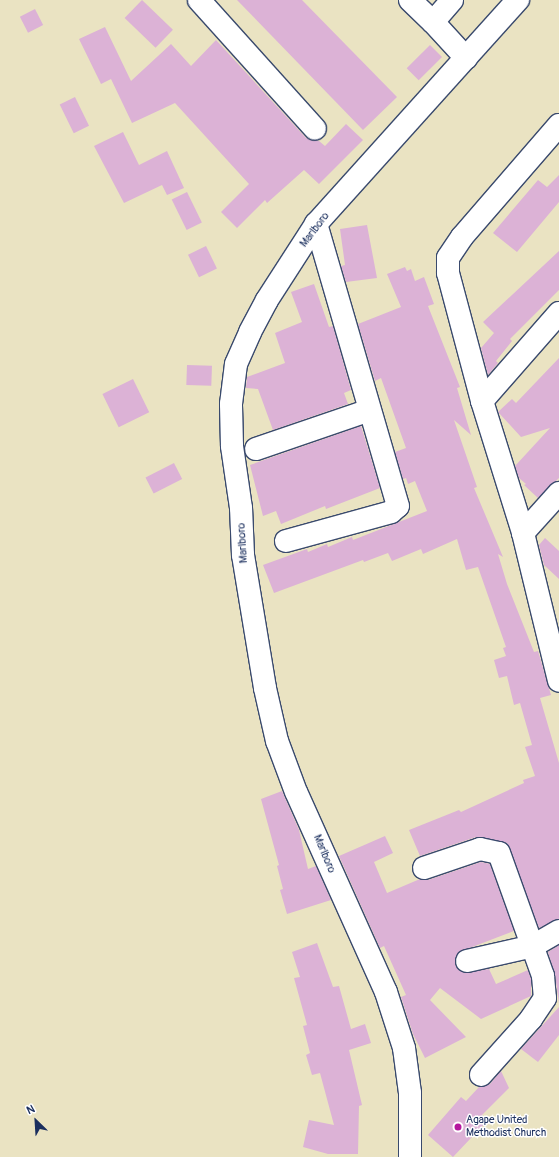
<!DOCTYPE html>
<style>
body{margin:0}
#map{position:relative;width:559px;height:1157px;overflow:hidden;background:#eae3c2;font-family:Pangolin,sans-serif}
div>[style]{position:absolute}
.building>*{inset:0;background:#dcb2d6;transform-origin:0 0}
.roads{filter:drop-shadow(1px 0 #3a4a6d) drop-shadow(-1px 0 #3a4a6d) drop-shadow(0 1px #3a4a6d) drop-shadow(0 -1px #3a4a6d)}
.minor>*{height:22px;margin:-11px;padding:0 11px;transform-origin:11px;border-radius:11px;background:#fff}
.dots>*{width:11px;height:11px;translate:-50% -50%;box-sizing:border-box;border:2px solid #fff;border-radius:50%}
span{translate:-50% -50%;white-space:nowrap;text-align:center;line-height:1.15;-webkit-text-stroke:3px #fff;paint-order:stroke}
.street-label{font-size:11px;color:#1b2f5e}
.poi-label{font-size:11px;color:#1b2f5e}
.left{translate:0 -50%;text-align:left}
.north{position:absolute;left:16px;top:1101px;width:40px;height:40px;-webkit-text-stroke:3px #fff;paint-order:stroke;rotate:335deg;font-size:11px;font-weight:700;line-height:16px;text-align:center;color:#1b2f5e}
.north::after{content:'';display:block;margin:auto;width:14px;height:18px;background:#1b2f5e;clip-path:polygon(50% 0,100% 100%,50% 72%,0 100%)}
</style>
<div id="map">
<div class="building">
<div style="left:142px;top:0;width:43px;height:25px;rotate:44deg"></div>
<div style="clip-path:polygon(237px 0,302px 0,397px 97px,363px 130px)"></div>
<div style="left:35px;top:9px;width:18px;height:17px;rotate:63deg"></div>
<div style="clip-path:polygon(105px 27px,131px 81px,171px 44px,191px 66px,216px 40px,306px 138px,319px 141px,325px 146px,346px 124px,363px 140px,319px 184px,304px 170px,267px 203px,265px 200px,237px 228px,221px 212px,249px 184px,175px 103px,132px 123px,111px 79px,101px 84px,79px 39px)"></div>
<div style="left:430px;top:45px;width:17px;height:33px;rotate:45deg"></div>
<div style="left:75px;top:97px;width:32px;height:17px;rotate:64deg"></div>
<div style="clip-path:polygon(123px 132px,139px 165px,167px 151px,184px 188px,167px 195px,162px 185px,124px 203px,94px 146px)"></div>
<div style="clip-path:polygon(559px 175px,559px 202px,517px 252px,493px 233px,538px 180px,547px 187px)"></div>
<div style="left:187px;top:192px;width:34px;height:17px;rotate:64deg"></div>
<div style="clip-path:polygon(367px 225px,377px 278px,346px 282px,341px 266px,345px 265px,340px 229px)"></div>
<div style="left:206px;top:246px;width:25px;height:20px;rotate:64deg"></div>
<div style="clip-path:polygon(559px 251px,559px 290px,510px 339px,512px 341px,496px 361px,498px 363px,488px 375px,481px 348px,494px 333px,483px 322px)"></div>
<div style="clip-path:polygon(405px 267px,407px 271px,411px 269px,415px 281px,424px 277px,434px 304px,428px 306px,460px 387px,457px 388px,471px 435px,454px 420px,477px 487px,474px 488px,503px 557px,498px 554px,507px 584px,534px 652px,538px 651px,551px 695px,540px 698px,559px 763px,559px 919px,539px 928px,507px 843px,476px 837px,420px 856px,409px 830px,459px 810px,461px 812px,524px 783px,523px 780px,535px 776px,525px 747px,532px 745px,520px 703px,514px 705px,507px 676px,499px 678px,494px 660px,506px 656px,503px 648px,506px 647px,478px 567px,466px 570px,457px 539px,423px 554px,421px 549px,392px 561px,388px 553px,364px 562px,363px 560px,274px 593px,263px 565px,307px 549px,308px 552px,327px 544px,328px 547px,352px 537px,353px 540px,427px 511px,415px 481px,408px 484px,406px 478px,403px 479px,395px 452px,406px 448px,381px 378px,375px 381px,358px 324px,401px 307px,387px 274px)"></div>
<div style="clip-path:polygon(314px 284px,329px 327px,333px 326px,351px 390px,344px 393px,348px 404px,273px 430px,258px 389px,246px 388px,247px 377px,285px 363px,275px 333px,302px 322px,291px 292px)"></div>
<div style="clip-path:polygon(559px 358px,559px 478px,538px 498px,524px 485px,526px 484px,519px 478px,515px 466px,550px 428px,521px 437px,498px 412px,512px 399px,516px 403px)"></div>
<div style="left:187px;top:365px;width:25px;height:20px;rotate:2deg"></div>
<div style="left:133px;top:379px;width:37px;height:34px;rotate:64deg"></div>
<div style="clip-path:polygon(361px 426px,380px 488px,326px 509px,325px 506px,281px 524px,276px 511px,263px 516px,250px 465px)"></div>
<div style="left:174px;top:463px;width:18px;height:32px;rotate:63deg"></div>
<div style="clip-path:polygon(545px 538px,559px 551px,559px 579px,544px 565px,539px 545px)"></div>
<div style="clip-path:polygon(282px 791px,299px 830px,308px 869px,316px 866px,331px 900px,287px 914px,280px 890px,283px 889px,277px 866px,279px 865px,261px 799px)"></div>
<div style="clip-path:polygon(385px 836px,393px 853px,374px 862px,387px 893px,420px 879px,428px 880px,481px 862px,490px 864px,514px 931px,459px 952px,455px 964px,464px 973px,489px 969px,496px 984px,528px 970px,531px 979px,531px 996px,481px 1019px,440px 988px,430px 1000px,466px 1037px,425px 1058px,413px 1034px,401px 997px,406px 995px,384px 946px,380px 948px,339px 856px)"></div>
<div style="clip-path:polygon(317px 943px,333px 987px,339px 986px,351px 1029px,365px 1024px,371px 1043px,349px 1050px,362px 1105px,359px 1106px,358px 1154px,328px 1154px,303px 1147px,309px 1120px,334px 1125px,320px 1073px,312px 1075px,306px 1055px,310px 1053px,303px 1026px,307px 1025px,294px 978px,300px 977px,292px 952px)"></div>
<div style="clip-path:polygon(559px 945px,559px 1003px,555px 975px,548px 952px)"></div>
<div style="clip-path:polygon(559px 1007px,559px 1035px,538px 1062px,521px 1049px)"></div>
<div style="clip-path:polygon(501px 1071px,509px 1088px,482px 1115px,488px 1120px,453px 1157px,428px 1135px,461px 1097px,466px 1101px,479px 1087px,490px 1084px)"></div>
</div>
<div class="roads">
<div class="minor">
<div style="left:199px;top:0;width:173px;rotate:48deg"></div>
<div style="left:410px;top:0;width:32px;rotate:44deg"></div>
<div style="left:433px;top:22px;width:29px;rotate:-49deg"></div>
<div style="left:433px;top:22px;width:49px;rotate:47.5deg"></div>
<div style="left:559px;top:125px;width:148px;rotate:130.9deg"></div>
<div style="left:462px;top:237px;width:25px;rotate:124deg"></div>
<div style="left:448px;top:258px;width:15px;rotate:90deg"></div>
<div style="left:448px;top:273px;width:132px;rotate:75.1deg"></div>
<div style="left:482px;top:401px;width:138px;rotate:72.7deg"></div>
<div style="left:523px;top:533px;width:152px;rotate:76.3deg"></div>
<div style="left:482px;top:401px;width:117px;rotate:-48.8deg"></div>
<div style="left:256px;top:449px;width:120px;rotate:-18.9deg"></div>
<div style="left:523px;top:533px;width:54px;rotate:-48deg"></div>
<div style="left:286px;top:541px;width:109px;rotate:-15.4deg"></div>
<div style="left:391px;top:512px;width:9px;rotate:-41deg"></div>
<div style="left:398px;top:506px;width:294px;rotate:-106.2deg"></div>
<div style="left:424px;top:868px;width:59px;rotate:-18.7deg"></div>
<div style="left:480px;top:849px;width:19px;rotate:12deg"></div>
<div style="left:499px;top:853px;width:131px;rotate:70.3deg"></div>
<div style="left:543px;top:976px;width:22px;rotate:85deg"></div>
<div style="left:545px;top:998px;width:25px;rotate:124deg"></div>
<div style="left:531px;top:1019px;width:75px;rotate:131.8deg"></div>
<div style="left:467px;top:961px;width:68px;rotate:-12.8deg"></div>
<div style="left:533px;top:946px;width:30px;rotate:-30deg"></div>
<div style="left:410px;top:1157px;width:64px;rotate:-90deg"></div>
<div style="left:410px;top:1093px;width:45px;rotate:-97.6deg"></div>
<div style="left:404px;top:1048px;width:59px;rotate:-107.8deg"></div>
<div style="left:386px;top:992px;width:219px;rotate:-114.2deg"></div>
<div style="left:296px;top:792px;width:54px;rotate:-110.4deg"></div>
<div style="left:277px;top:741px;width:54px;rotate:-102.8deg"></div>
<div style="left:265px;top:688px;width:135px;rotate:-99.4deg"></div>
<div style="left:243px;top:555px;width:47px;rotate:-92.4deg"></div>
<div style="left:241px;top:508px;width:63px;rotate:-98.3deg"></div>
<div style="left:232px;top:446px;width:42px;rotate:-91.4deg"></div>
<div style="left:231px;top:404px;width:40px;rotate:-82.9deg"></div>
<div style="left:236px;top:364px;width:35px;rotate:-66deg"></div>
<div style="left:250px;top:332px;width:36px;rotate:-62deg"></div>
<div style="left:267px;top:300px;width:90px;rotate:-57.2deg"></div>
<div style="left:316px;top:224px;width:302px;rotate:-48deg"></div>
</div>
</div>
<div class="dots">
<div style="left:458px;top:1127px;background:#b5179e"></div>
</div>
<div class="street-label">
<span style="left:315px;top:230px;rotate:-53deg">Marlboro</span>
<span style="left:243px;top:543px;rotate:-94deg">Marlboro</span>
<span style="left:324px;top:854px;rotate:67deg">Marlboro</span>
</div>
<div class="poi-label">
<span class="left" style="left:466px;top:1127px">Agape United<br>Methodist Church</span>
</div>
<div class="north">N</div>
</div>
